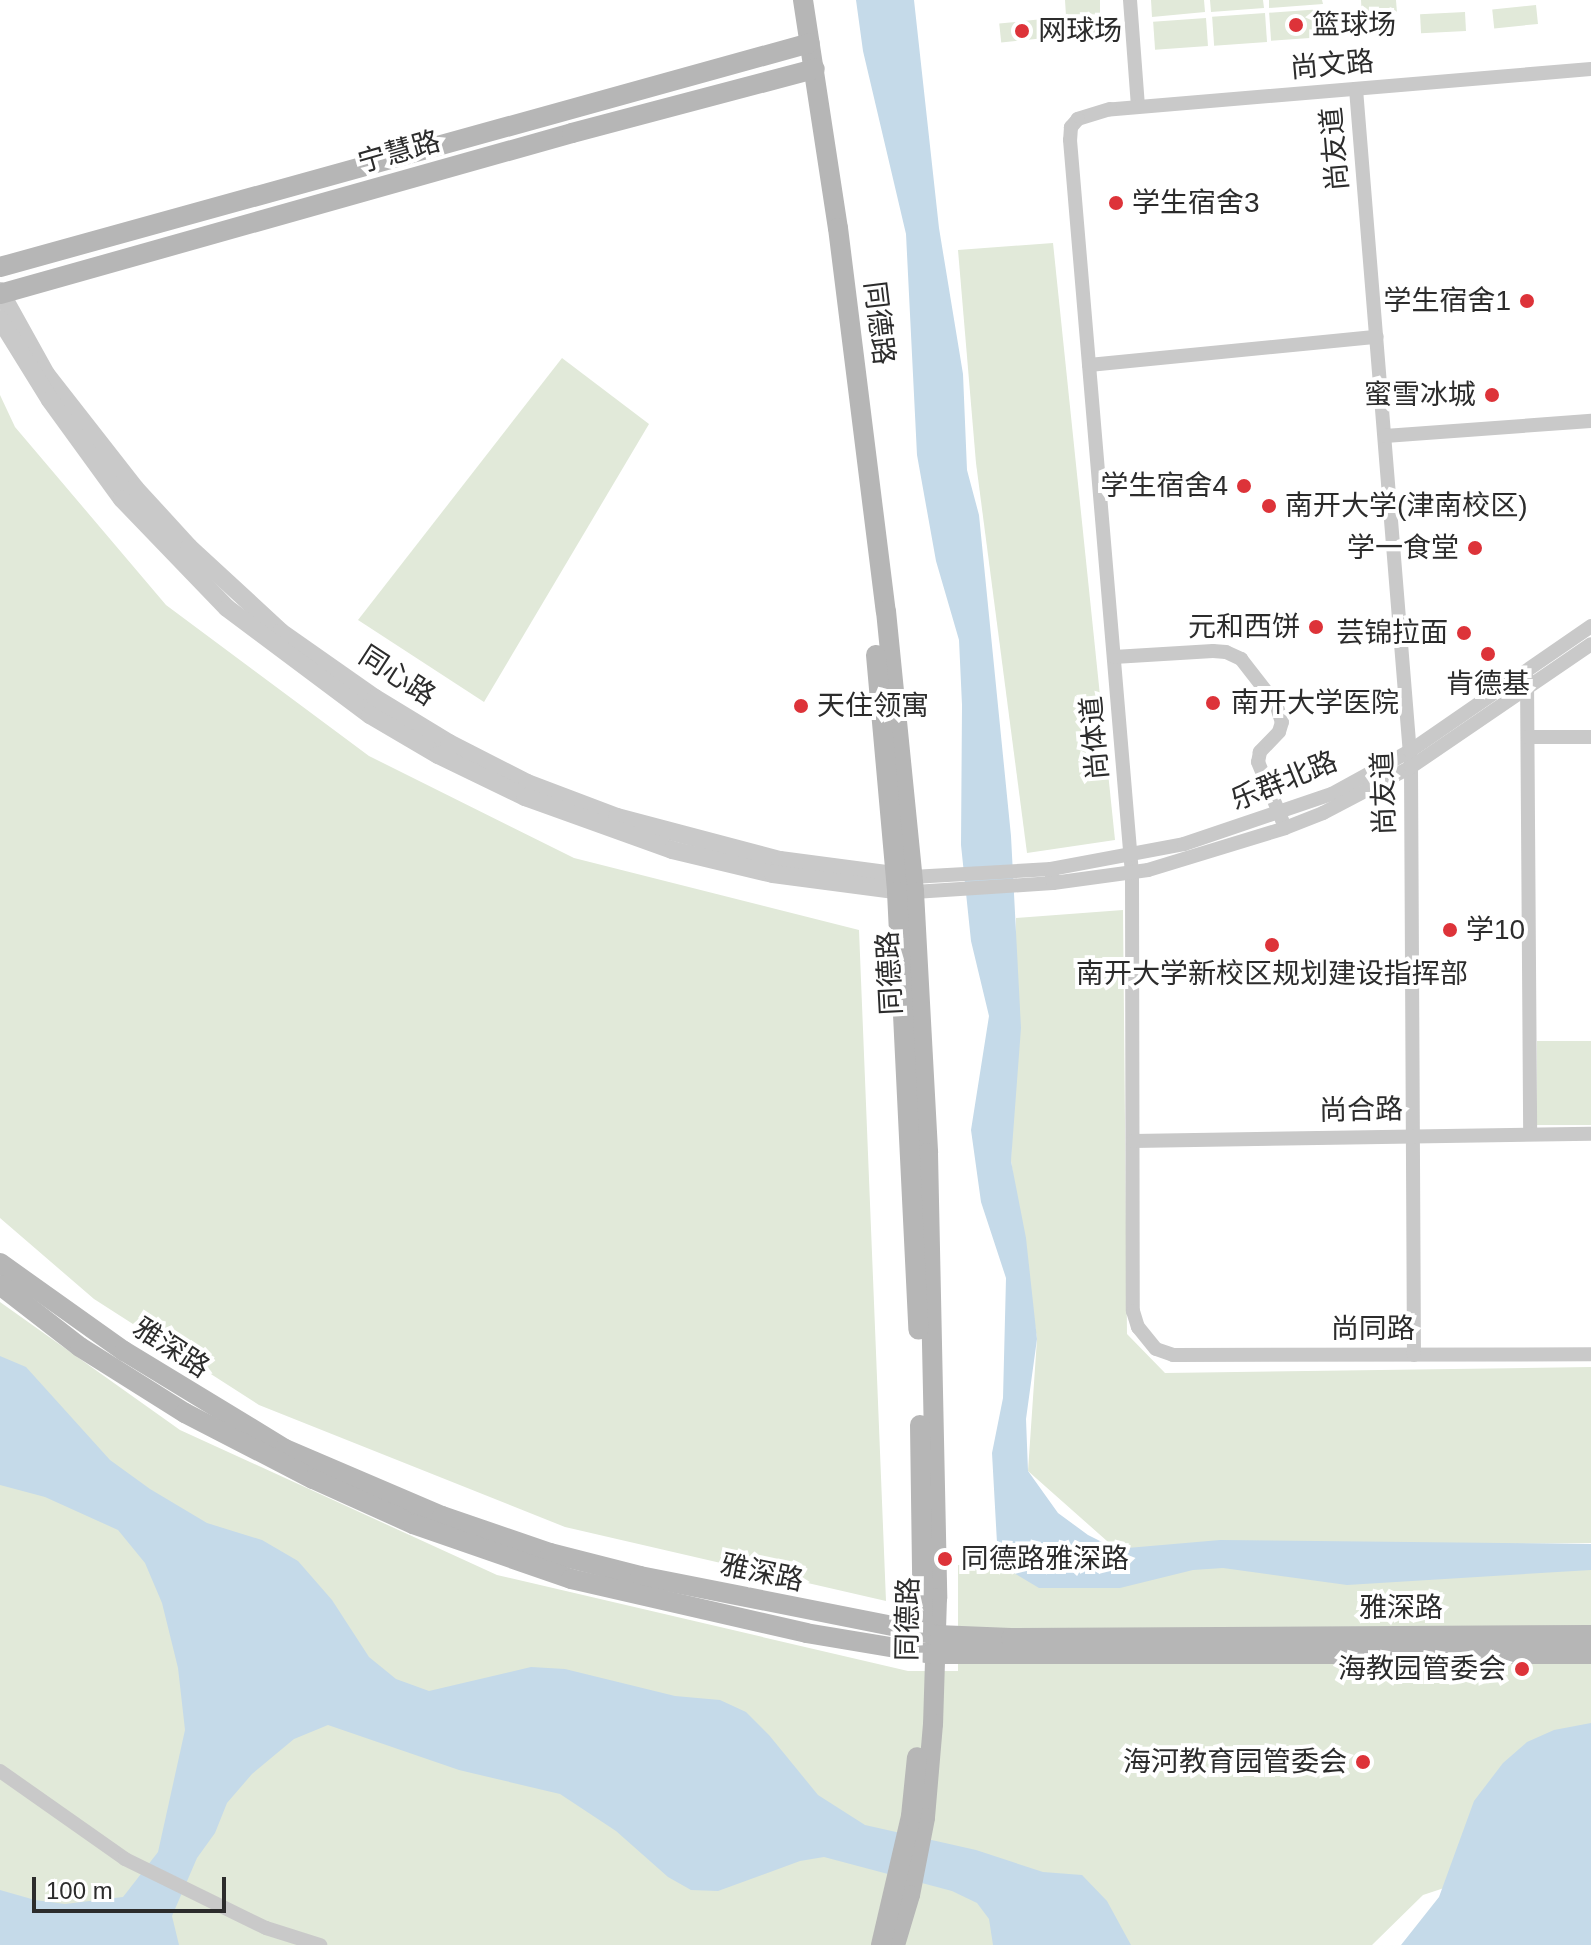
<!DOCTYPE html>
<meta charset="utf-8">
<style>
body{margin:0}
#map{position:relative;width:1591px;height:1945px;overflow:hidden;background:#fff;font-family:Arial,"Noto Sans SC",sans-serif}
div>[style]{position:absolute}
.green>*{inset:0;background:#e1e9d9;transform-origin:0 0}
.water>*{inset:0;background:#c5dae9}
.minor>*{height:14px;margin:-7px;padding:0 7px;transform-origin:7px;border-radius:7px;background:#c9c9c9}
.tertiary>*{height:18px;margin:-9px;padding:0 9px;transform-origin:9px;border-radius:9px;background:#c9c9c9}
.secondary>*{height:20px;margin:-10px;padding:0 10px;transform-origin:10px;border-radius:10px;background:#b6b6b6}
.dots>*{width:22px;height:22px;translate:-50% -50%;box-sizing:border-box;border:4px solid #fff;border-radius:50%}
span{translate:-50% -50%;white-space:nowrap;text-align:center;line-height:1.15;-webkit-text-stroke:8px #fff;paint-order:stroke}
.poi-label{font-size:28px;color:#2c2c2c}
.left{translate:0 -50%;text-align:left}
.right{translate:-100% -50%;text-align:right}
.street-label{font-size:28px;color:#2c2c2c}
.scale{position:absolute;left:32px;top:1877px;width:194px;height:36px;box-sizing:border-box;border:4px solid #2c2c2c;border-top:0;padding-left:10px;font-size:24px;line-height:28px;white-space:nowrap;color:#2c2c2c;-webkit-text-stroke:6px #fff;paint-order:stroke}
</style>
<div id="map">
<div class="green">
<div style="clip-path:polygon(1065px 0,1100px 0,1100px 14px,1066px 16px)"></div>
<div style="clip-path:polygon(1151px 0,1204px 0,1205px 12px,1152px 17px)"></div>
<div style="clip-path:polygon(1210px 0,1263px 0,1264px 8px,1211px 12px)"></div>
<div style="clip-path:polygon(1269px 0,1322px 0,1323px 4px,1269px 8px)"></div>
<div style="clip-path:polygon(1361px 0,1396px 0,1397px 13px,1362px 16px)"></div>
<div style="left:1536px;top:5px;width:19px;height:44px;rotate:84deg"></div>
<div style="left:1322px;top:9px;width:28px;height:53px;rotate:86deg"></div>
<div style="left:1465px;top:12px;width:19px;height:45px;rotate:87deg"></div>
<div style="left:1265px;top:13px;width:29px;height:53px;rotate:86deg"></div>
<div style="left:1206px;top:18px;width:28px;height:53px;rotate:86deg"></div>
<div style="left:1043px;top:19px;width:19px;height:44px;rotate:84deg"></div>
<div style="left:1102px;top:21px;width:17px;height:35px;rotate:87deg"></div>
<div style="clip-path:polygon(1053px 243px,1115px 840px,1027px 853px,976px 463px,958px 250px)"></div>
<div style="clip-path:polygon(562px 358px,649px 424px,484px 702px,358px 620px)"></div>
<div style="clip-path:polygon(0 395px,15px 427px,166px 605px,369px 756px,574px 858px,859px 930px,886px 1601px,565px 1527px,259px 1405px,94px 1299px,0 1218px)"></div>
<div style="clip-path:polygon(1123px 910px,1127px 1334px,1165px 1373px,1591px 1367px,1591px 1543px,1116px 1549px,1028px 1471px,1037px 1339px,1011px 1161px,1016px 918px)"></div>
<div style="left:1591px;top:1041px;width:84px;height:54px;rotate:90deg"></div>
<div style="clip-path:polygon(0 1302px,180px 1430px,497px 1575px,908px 1671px,958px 1671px,958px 1565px,1591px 1561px,1591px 1839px,1423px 1895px,1372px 1945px,0 1945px)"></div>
</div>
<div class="water">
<div style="clip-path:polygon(856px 0,914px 0,939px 228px,963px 374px,967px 470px,979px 515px,1011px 836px,1021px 1028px,1011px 1161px,1026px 1238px,1037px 1339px,1026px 1419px,1028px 1471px,1058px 1513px,1088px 1535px,1116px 1549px,1220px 1540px,1591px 1544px,1591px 1570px,1347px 1585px,1223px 1568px,1193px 1570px,1120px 1588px,1039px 1588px,1012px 1572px,997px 1543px,992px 1453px,1003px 1398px,1006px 1278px,981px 1202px,971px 1130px,989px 1016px,971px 941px,961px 845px,962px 705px,959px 640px,936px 561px,917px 455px,906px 234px,863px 51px)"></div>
<div style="clip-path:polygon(0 1356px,26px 1367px,110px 1460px,150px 1489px,207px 1523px,262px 1540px,298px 1561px,332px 1600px,369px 1657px,396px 1679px,429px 1691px,531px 1667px,565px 1669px,675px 1696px,720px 1700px,746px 1712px,769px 1735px,818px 1795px,865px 1825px,976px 1850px,1043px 1872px,1082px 1875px,1107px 1901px,1131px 1945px,993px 1945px,989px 1919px,977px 1903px,952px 1891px,824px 1857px,800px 1861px,718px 1891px,691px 1890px,668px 1877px,616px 1831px,560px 1794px,459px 1770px,328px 1725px,294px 1739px,252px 1774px,227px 1803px,215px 1833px,197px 1858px,172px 1916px,179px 1945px,0 1945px,0 1890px,35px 1900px,65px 1904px,123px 1897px,158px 1852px,185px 1730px,178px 1668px,162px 1603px,145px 1563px,118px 1530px,45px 1497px,0 1485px)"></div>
<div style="clip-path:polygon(1591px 1723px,1591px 1945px,1401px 1945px,1439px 1897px,1474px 1801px,1503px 1763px,1527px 1742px,1554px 1730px)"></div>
</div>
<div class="minor">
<div style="left:1130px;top:0;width:107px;rotate:85.7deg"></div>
<div style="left:1591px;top:69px;width:483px;rotate:175.2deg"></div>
<div style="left:1110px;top:109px;width:34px;rotate:163deg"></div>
<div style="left:1078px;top:119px;width:11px;rotate:131deg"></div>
<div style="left:1071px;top:127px;width:13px;rotate:94deg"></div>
<div style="left:1070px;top:140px;width:736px;rotate:85.17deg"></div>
<div style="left:1132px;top:873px;width:438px;rotate:89.9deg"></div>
<div style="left:1133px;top:1311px;width:17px;rotate:73deg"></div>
<div style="left:1138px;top:1327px;width:28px;rotate:51deg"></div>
<div style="left:1156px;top:1349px;width:18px;rotate:19deg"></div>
<div style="left:1173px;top:1355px;width:418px;rotate:-0.1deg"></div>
<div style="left:1356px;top:89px;width:680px;rotate:85.36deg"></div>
<div style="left:1411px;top:767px;width:588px;rotate:89.71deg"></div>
<div style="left:1089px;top:365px;width:289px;rotate:-5.6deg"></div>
<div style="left:1385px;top:436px;width:207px;rotate:-4.2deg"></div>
<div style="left:1114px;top:657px;width:99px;rotate:-3.5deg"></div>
<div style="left:1213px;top:651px;width:13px;rotate:4deg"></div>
<div style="left:1226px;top:652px;width:17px;rotate:25deg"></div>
<div style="left:1241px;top:659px;width:57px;rotate:52.1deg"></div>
<div style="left:1276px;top:704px;width:19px;rotate:72deg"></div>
<div style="left:1282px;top:722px;width:10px;rotate:107deg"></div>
<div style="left:1279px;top:732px;width:28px;rotate:134deg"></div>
<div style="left:1260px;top:752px;width:10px;rotate:101deg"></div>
<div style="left:1258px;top:762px;width:63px;rotate:67.5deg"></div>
<div style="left:1527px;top:678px;width:456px;rotate:89.6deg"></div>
<div style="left:1528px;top:737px;width:63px"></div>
<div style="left:912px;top:877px;width:139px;rotate:-3.3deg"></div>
<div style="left:1053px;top:883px;width:14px;rotate:-98deg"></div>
<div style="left:1051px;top:869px;width:135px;rotate:-10.6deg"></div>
<div style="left:1184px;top:844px;width:156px;rotate:-18.7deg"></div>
<div style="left:1332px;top:794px;width:89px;rotate:-28.9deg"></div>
<div style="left:1410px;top:751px;width:220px;rotate:-34.6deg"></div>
<div style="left:914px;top:892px;width:139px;rotate:-3.7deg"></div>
<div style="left:1053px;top:883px;width:96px;rotate:-7.8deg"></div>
<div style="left:1148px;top:870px;width:143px;rotate:-17deg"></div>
<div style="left:1285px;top:828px;width:41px;rotate:-21.5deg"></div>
<div style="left:1323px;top:813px;width:99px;rotate:-27.6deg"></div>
<div style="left:1411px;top:767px;width:218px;rotate:-34.3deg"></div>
<div style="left:1133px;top:1141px;width:458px;rotate:-0.9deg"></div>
<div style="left:0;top:1771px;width:153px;rotate:35.1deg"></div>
<div style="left:125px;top:1859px;width:157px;rotate:26.1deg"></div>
<div style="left:266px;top:1928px;width:57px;rotate:17.5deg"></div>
</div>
<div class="tertiary">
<div style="left:0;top:291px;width:95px;rotate:61deg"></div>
<div style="left:46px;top:374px;width:145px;rotate:52deg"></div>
<div style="left:135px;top:488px;width:80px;rotate:47.5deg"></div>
<div style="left:189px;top:547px;width:125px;rotate:42.7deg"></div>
<div style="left:281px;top:632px;width:115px;rotate:35.1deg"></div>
<div style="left:375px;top:698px;width:87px;rotate:31.3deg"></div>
<div style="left:449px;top:743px;width:88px;rotate:27.1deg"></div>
<div style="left:527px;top:783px;width:96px;rotate:20.7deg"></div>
<div style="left:617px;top:817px;width:169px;rotate:14.8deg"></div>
<div style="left:780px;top:860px;width:130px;rotate:7.5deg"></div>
<div style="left:0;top:319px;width:95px;rotate:58.3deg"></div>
<div style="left:50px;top:400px;width:122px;rotate:54deg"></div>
<div style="left:122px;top:499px;width:151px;rotate:46.1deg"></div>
<div style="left:227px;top:608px;width:179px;rotate:36.8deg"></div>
<div style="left:370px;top:715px;width:79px;rotate:30.5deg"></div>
<div style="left:438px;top:755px;width:97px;rotate:25.8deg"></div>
<div style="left:525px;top:797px;width:156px;rotate:19.8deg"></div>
<div style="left:672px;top:850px;width:104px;rotate:13.4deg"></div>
<div style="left:773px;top:874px;width:138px;rotate:7.5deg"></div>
</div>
<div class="secondary">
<div style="left:803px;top:0;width:231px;rotate:81.3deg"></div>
<div style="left:838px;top:228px;width:386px;rotate:82.9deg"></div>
<div style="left:886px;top:611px;width:282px;rotate:84.3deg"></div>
<div style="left:914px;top:892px;width:261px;rotate:86.9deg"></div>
<div style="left:928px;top:1153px;width:445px;rotate:88.8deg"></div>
<div style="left:937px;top:1598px;width:126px;rotate:91.8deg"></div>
<div style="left:933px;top:1724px;width:94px;rotate:94.9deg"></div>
<div style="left:925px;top:1818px;width:78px;rotate:101deg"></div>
<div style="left:910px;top:1895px;width:52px;rotate:106.7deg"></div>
<div style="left:0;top:267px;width:840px;rotate:-15.46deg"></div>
<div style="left:0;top:294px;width:594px;rotate:-15.72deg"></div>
<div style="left:572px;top:133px;width:251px;rotate:-14.8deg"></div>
<div style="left:876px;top:655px;width:238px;rotate:84.9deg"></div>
<div style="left:897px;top:892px;width:438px;rotate:87.2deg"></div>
<div style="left:0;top:1263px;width:152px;rotate:35.4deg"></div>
<div style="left:124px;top:1351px;width:188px;rotate:31.3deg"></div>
<div style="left:285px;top:1449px;width:171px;rotate:23.1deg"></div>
<div style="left:442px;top:1516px;width:114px;rotate:18.9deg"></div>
<div style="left:550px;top:1553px;width:93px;rotate:14.3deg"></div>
<div style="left:640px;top:1576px;width:303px;rotate:11.2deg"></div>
<div style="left:937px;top:1635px;width:74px;rotate:2.3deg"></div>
<div style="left:1011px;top:1638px;width:580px;rotate:-0.3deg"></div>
<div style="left:0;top:1285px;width:101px;rotate:37.8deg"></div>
<div style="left:80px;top:1347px;width:124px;rotate:32.2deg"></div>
<div style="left:185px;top:1413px;width:144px;rotate:27.3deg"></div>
<div style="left:313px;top:1479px;width:110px;rotate:24.2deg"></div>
<div style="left:413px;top:1524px;width:167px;rotate:19.2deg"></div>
<div style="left:571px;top:1579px;width:241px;rotate:12.9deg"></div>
<div style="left:806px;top:1633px;width:127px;rotate:9.5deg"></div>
<div style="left:931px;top:1654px;width:660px"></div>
<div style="left:920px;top:1425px;width:204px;rotate:89.2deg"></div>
<div style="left:881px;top:1945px;width:132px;rotate:-76.9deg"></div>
<div style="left:911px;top:1816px;width:59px;rotate:-84.2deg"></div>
</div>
<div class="dots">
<div style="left:1296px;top:25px;background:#dd3339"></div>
<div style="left:1022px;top:31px;background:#dd3339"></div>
<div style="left:1116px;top:203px;background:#dd3339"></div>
<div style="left:1527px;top:301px;background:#dd3339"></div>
<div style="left:1492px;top:395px;background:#dd3339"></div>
<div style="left:1244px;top:486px;background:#dd3339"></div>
<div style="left:1269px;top:506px;background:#dd3339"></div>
<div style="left:1475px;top:548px;background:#dd3339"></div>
<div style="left:1316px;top:627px;background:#dd3339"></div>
<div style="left:1464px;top:633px;background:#dd3339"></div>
<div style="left:1488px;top:654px;background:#dd3339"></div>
<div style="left:1213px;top:703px;background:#dd3339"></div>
<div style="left:801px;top:706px;background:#dd3339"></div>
<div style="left:1450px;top:930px;background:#dd3339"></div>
<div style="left:1272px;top:945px;background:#dd3339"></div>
<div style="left:945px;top:1559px;background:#dd3339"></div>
<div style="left:1522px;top:1669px;background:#dd3339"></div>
<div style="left:1363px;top:1762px;background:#dd3339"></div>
</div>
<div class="poi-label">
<span class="left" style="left:1312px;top:25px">篮球场</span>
<span class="left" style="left:1038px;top:31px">网球场</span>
<span class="left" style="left:1132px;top:203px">学生宿舍3</span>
<span class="right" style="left:1511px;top:301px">学生宿舍1</span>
<span class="right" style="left:1476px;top:395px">蜜雪冰城</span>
<span class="right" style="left:1228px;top:486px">学生宿舍4</span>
<span class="left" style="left:1285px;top:506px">南开大学(津南校区)</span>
<span class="right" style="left:1459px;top:548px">学一食堂</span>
<span class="right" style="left:1300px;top:627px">元和西饼</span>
<span class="right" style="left:1448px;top:633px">芸锦拉面</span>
<span style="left:1488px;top:684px">肯德基</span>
<span class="left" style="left:1231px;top:703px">南开大学医院</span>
<span class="left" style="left:817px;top:706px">天住领寓</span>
<span class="left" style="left:1466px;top:930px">学10</span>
<span style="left:1272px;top:974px">南开大学新校区规划建设指挥部</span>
<span class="left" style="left:961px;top:1559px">同德路雅深路</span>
<span class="right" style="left:1506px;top:1669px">海教园管委会</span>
<span class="right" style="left:1347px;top:1762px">海河教育园管委会</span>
</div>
<div class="street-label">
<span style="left:1332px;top:65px;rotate:-5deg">尚文路</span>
<span style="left:1335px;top:149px;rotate:-95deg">尚友道</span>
<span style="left:399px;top:152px;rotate:-16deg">宁慧路</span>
<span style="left:879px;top:323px;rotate:83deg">同德路</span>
<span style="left:397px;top:676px;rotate:33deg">同心路</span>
<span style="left:1095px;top:738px;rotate:-95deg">尚体道</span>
<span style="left:1284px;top:781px;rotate:-22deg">乐群北路</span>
<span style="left:1384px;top:793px;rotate:-92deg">尚友道</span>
<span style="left:890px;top:973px;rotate:-93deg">同德路</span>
<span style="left:1361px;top:1110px;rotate:-1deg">尚合路</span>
<span style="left:1373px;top:1329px">尚同路</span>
<span style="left:171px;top:1348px;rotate:33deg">雅深路</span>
<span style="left:762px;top:1573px;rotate:12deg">雅深路</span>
<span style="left:1401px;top:1608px">雅深路</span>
<span style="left:908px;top:1619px;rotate:-89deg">同德路</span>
</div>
<div class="scale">100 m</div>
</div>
